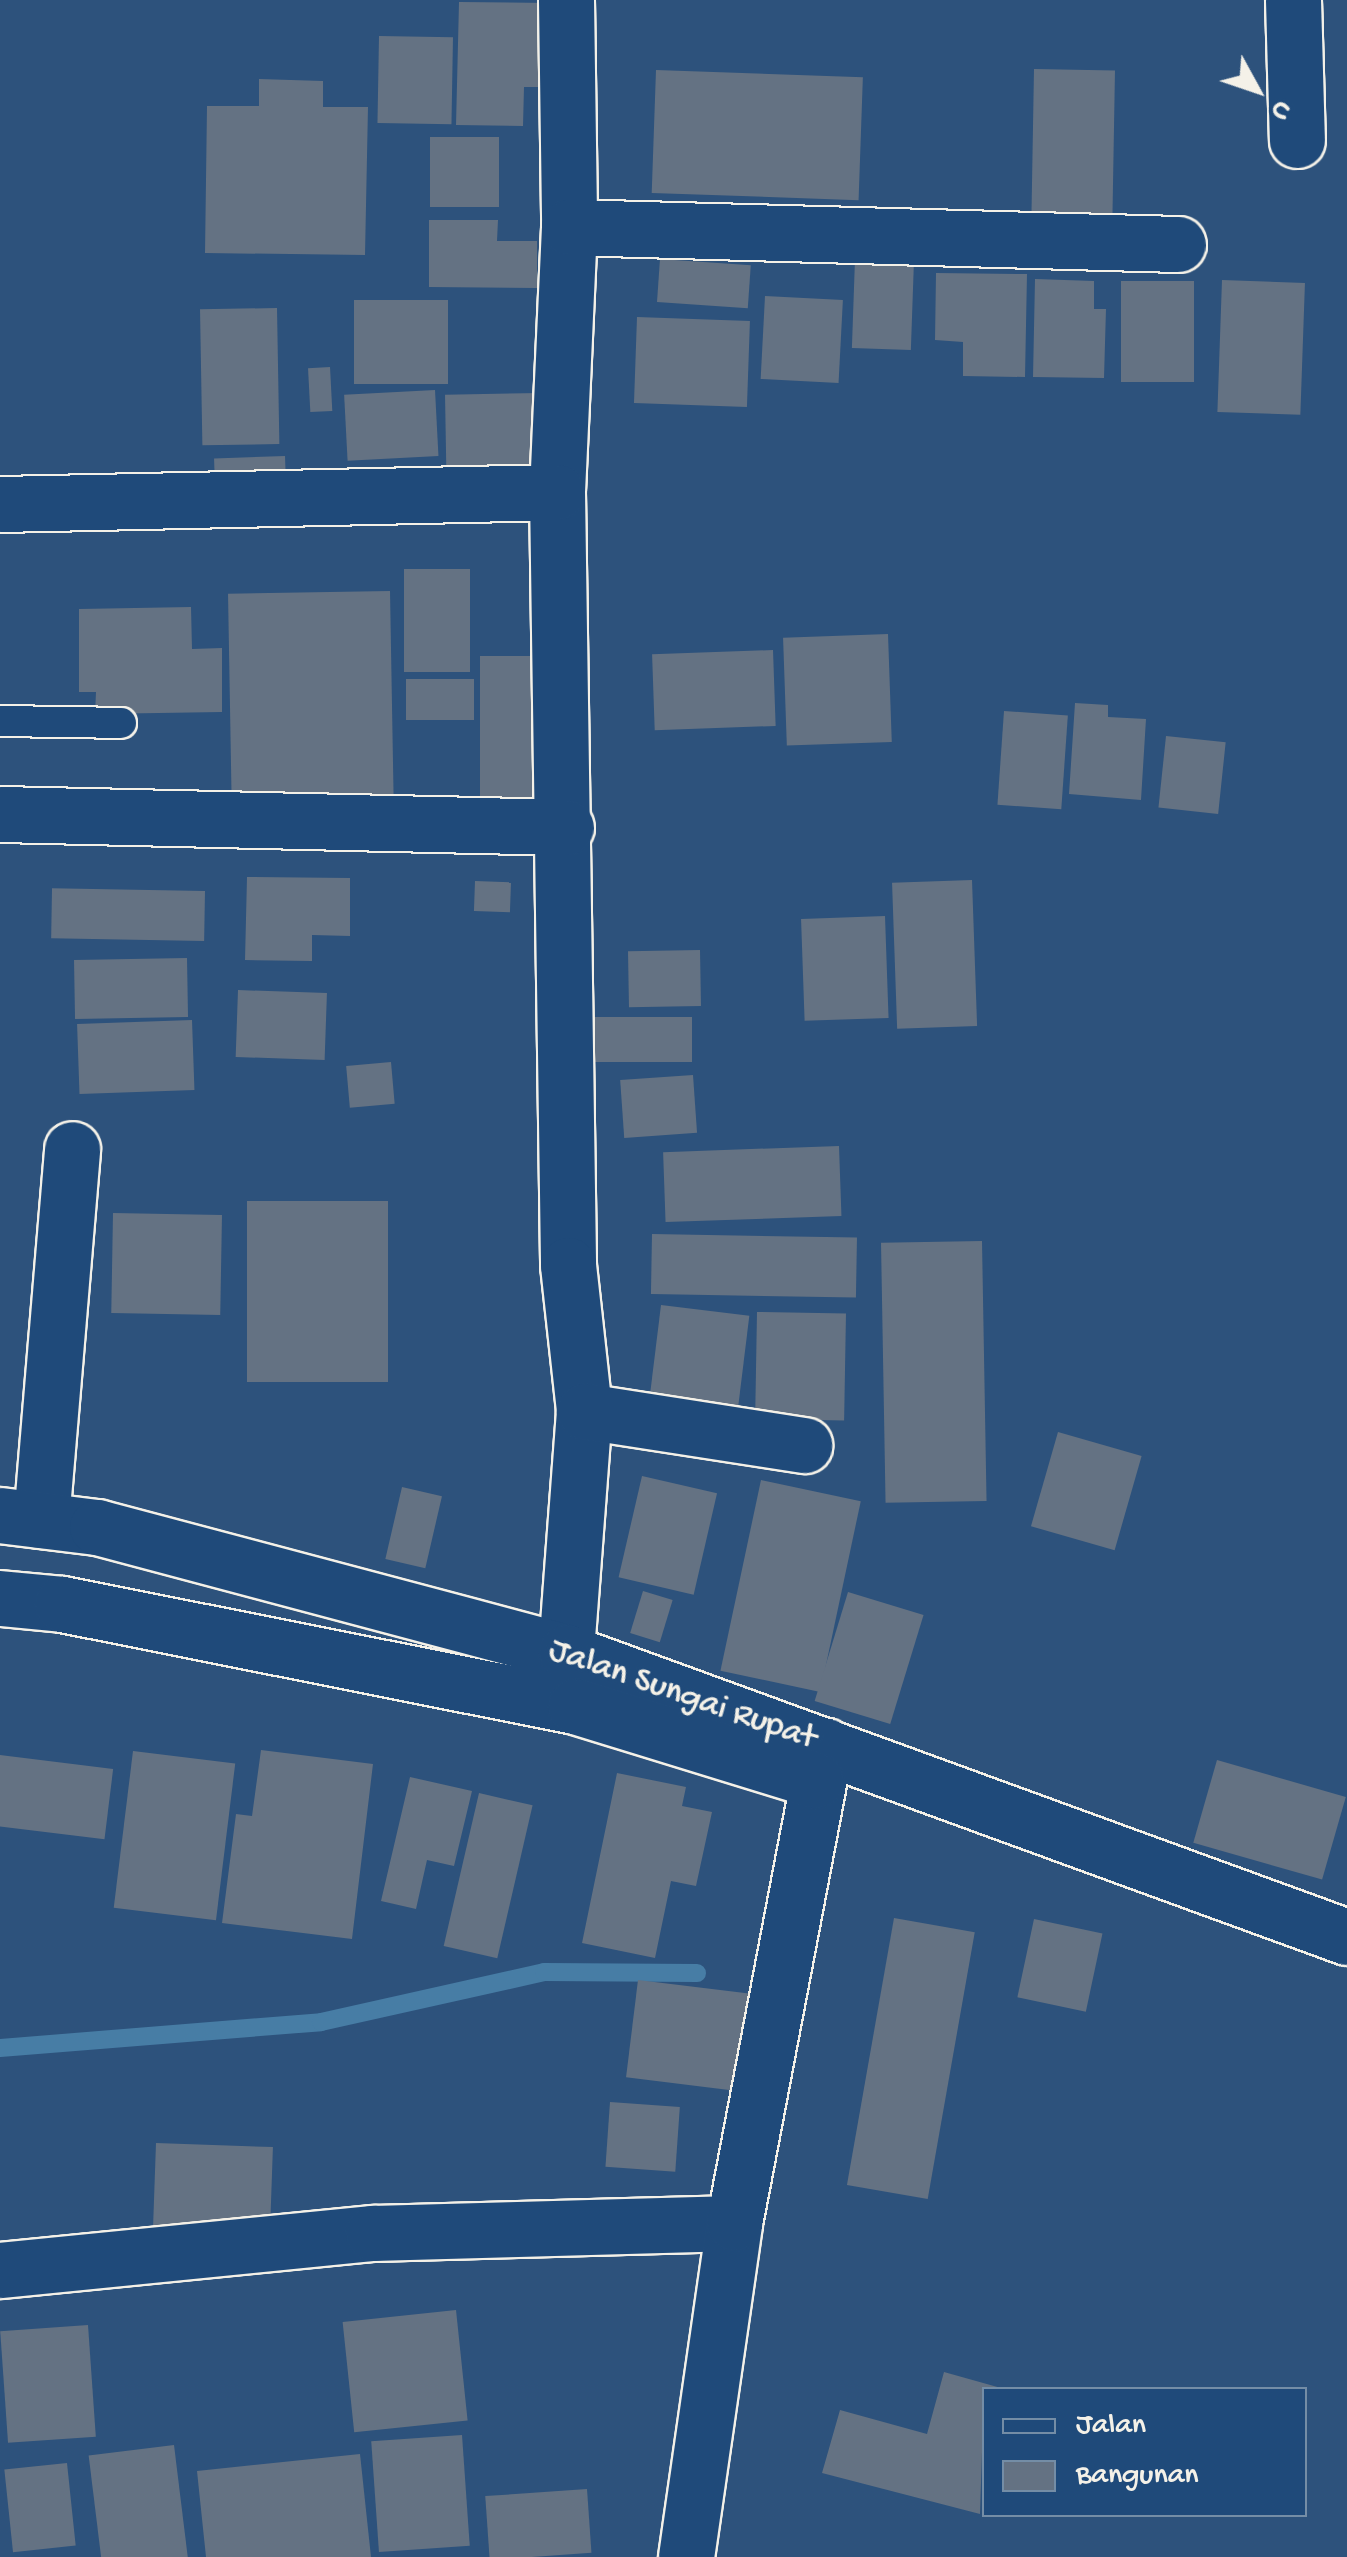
<!DOCTYPE html>
<style>
body{margin:0}
#map{position:relative;width:1347px;height:2557px;overflow:hidden;background:#2d527c;font-family:"Gochi Hand",sans-serif}
div>[style]{position:absolute}
.stream>*{height:18px;margin:-9px;padding:0 9px;transform-origin:9px;border-radius:9px;background:#477da5}
.building>*{inset:0;background:#647283;transform-origin:0 0}
.roads{filter:drop-shadow(2px 0 #f4f1e8) drop-shadow(-2px 0 #f4f1e8) drop-shadow(0 2px #f4f1e8) drop-shadow(0 -2px #f4f1e8)}
.service>*{height:30px;margin:-15px;padding:0 15px;transform-origin:15px;border-radius:15px;background:#1f4a7a}
.minor>*{height:55px;margin:-27.5px;padding:0 27.5px;transform-origin:27.5px;border-radius:27.5px;background:#1f4a7a}
.primary>*{height:55px;margin:-27.5px;padding:0 27.5px;transform-origin:27.5px;border-radius:27.5px;background:#1f4a7a}
span{translate:-50% -50%;white-space:nowrap;text-align:center;line-height:1.15;-webkit-text-stroke:8px #1f4a7a;paint-order:stroke}
.street-label{font-size:35px;color:#f4f1e8}
.legend{position:absolute;left:982px;top:2387px;width:325px;height:130px;box-sizing:border-box;background:#1f4a7a;border:2px solid #748da6;margin:0;padding:12px 18px;list-style:none;font-size:30px;color:#f4f1e8}
.legend li{display:flex;align-items:center;gap:20px;height:50px}
.legend b{width:50px;border:2px solid #748da6}
.north{position:absolute;left:1207px;top:40px;width:100px;height:100px;-webkit-text-stroke:8px #1f4a7a;paint-order:stroke;rotate:130deg;font-size:28px;font-weight:700;line-height:40px;text-align:center;color:#f4f1e8}
.north::after{content:'';display:block;margin:auto;width:35px;height:45px;background:#f4f1e8;clip-path:polygon(50% 0,100% 100%,50% 72%,0 100%)}
</style>
<div id="map">
<div class="stream">
<div style="left:0;top:2048px;width:322px;rotate:-4.6deg"></div>
<div style="left:321px;top:2022px;width:229px;rotate:-12.6deg"></div>
<div style="left:544px;top:1972px;width:153px;rotate:0.4deg"></div>
</div>
<div class="building">
<div style="clip-path:polygon(459px 2px,550px 3px,549px 87px,524px 87px,523px 126px,456px 125px)"></div>
<div style="left:379px;top:36px;width:74px;height:87px;rotate:1deg"></div>
<div style="left:1034px;top:69px;width:81px;height:152px;rotate:1deg"></div>
<div style="left:656px;top:70px;width:207px;height:123px;rotate:2deg"></div>
<div style="clip-path:polygon(259px 79px,323px 81px,323px 107px,368px 107px,365px 255px,205px 253px,207px 106px,259px 106px)"></div>
<div style="left:430px;top:137px;width:69px;height:70px"></div>
<div style="clip-path:polygon(429px 220px,498px 220px,497px 241px,537px 241px,537px 288px,429px 287px)"></div>
<div style="left:660px;top:259px;width:91px;height:43px;rotate:4deg"></div>
<div style="left:855px;top:259px;width:59px;height:89px;rotate:2deg"></div>
<div style="clip-path:polygon(936px 273px,1027px 274px,1025px 377px,963px 376px,963px 342px,935px 340px)"></div>
<div style="clip-path:polygon(1035px 279px,1094px 281px,1094px 309px,1106px 309px,1104px 378px,1033px 377px)"></div>
<div style="left:1222px;top:280px;width:83px;height:132px;rotate:2deg"></div>
<div style="left:1121px;top:281px;width:73px;height:101px"></div>
<div style="left:765px;top:296px;width:78px;height:83px;rotate:3deg"></div>
<div style="left:448px;top:300px;width:84px;height:94px;rotate:90deg"></div>
<div style="left:277px;top:308px;width:136px;height:77px;rotate:89deg"></div>
<div style="left:637px;top:317px;width:113px;height:86px;rotate:2deg"></div>
<div style="left:330px;top:367px;width:44px;height:22px;rotate:87deg"></div>
<div style="left:435px;top:390px;width:66px;height:91px;rotate:87deg"></div>
<div style="left:540px;top:393px;width:72px;height:95px;rotate:89deg"></div>
<div style="left:285px;top:456px;width:27px;height:71px;rotate:88deg"></div>
<div style="left:404px;top:569px;width:66px;height:103px"></div>
<div style="left:390px;top:591px;width:222px;height:162px;rotate:89deg"></div>
<div style="clip-path:polygon(191px 607px,192px 649px,222px 648px,222px 712px,95px 714px,96px 692px,79px 692px,79px 609px)"></div>
<div style="left:888px;top:634px;width:108px;height:105px;rotate:88deg"></div>
<div style="left:773px;top:650px;width:76px;height:121px;rotate:88deg"></div>
<div style="left:557px;top:656px;width:147px;height:77px;rotate:90deg"></div>
<div style="left:406px;top:679px;width:68px;height:41px"></div>
<div style="clip-path:polygon(1075px 703px,1108px 705px,1108px 717px,1146px 719px,1141px 800px,1069px 794px)"></div>
<div style="left:1004px;top:711px;width:64px;height:94px;rotate:4deg"></div>
<div style="left:1166px;top:736px;width:60px;height:72px;rotate:6deg"></div>
<div style="clip-path:polygon(247px 877px,350px 878px,350px 936px,312px 935px,312px 961px,245px 960px)"></div>
<div style="left:972px;top:880px;width:146px;height:80px;rotate:88deg"></div>
<div style="left:475px;top:881px;width:36px;height:30px;rotate:2deg"></div>
<div style="left:205px;top:891px;width:50px;height:153px;rotate:91deg"></div>
<div style="left:885px;top:916px;width:102px;height:84px;rotate:88deg"></div>
<div style="left:700px;top:950px;width:56px;height:72px;rotate:89deg"></div>
<div style="left:187px;top:958px;width:59px;height:113px;rotate:89deg"></div>
<div style="left:238px;top:990px;width:89px;height:67px;rotate:2deg"></div>
<div style="left:692px;top:1017px;width:45px;height:99px;rotate:90deg"></div>
<div style="left:192px;top:1020px;width:70px;height:115px;rotate:88deg"></div>
<div style="left:391px;top:1062px;width:42px;height:45px;rotate:85deg"></div>
<div style="left:693px;top:1075px;width:58px;height:73px;rotate:86deg"></div>
<div style="left:839px;top:1146px;width:70px;height:176px;rotate:88deg"></div>
<div style="left:247px;top:1201px;width:141px;height:181px"></div>
<div style="left:113px;top:1213px;width:109px;height:100px;rotate:1deg"></div>
<div style="left:652px;top:1234px;width:205px;height:60px;rotate:1deg"></div>
<div style="left:982px;top:1241px;width:260px;height:101px;rotate:89deg"></div>
<div style="left:661px;top:1305px;width:89px;height:103px;rotate:7deg"></div>
<div style="left:757px;top:1312px;width:89px;height:107px;rotate:1deg"></div>
<div style="left:1058px;top:1432px;width:87px;height:98px;rotate:16deg"></div>
<div style="left:642px;top:1476px;width:77px;height:104px;rotate:13deg"></div>
<div style="left:761px;top:1480px;width:102px;height:195px;rotate:12deg"></div>
<div style="left:402px;top:1487px;width:41px;height:74px;rotate:13deg"></div>
<div style="left:643px;top:1591px;width:31px;height:44px;rotate:17deg"></div>
<div style="left:848px;top:1592px;width:79px;height:114px;rotate:17deg"></div>
<div style="clip-path:polygon(261px 1750px,373px 1764px,352px 1939px,222px 1923px,236px 1814px,252px 1816px)"></div>
<div style="left:133px;top:1751px;width:103px;height:158px;rotate:7deg"></div>
<div style="left:0;top:1755px;width:114px;height:71px;rotate:7deg"></div>
<div style="left:1217px;top:1760px;width:134px;height:86px;rotate:16deg"></div>
<div style="clip-path:polygon(617px 1773px,686px 1787px,682px 1806px,712px 1812px,696px 1886px,671px 1881px,655px 1958px,582px 1943px)"></div>
<div style="clip-path:polygon(410px 1777px,472px 1791px,454px 1866px,427px 1860px,416px 1909px,381px 1901px)"></div>
<div style="left:479px;top:1793px;width:55px;height:157px;rotate:13deg"></div>
<div style="left:894px;top:1918px;width:82px;height:271px;rotate:10deg"></div>
<div style="left:1034px;top:1919px;width:70px;height:80px;rotate:12deg"></div>
<div style="left:638px;top:1980px;width:120px;height:98px;rotate:7deg"></div>
<div style="left:610px;top:2102px;width:70px;height:65px;rotate:4deg"></div>
<div style="left:156px;top:2143px;width:117px;height:90px;rotate:2deg"></div>
<div style="left:456px;top:2310px;width:111px;height:114px;rotate:84deg"></div>
<div style="left:88px;top:2325px;width:112px;height:88px;rotate:86deg"></div>
<div style="clip-path:polygon(944px 2372px,1001px 2388px,984px 2390px,980px 2514px,822px 2473px,840px 2410px,927px 2434px)"></div>
<div style="left:462px;top:2435px;width:111px;height:91px;rotate:86deg"></div>
<div style="left:174px;top:2445px;width:113px;height:86px;rotate:83deg"></div>
<div style="clip-path:polygon(360px 2454px,371px 2557px,206px 2557px,197px 2471px)"></div>
<div style="left:67px;top:2463px;width:83px;height:63px;rotate:84deg"></div>
<div style="left:587px;top:2489px;width:64px;height:102px;rotate:86deg"></div>
</div>
<div class="roads">
<div class="service">
<div style="left:0;top:721px;width:121px;rotate:0.9deg"></div>
</div>
<div class="minor">
<div style="left:566px;top:0;width:227px;rotate:89.2deg"></div>
<div style="left:569px;top:227px;width:265px;rotate:92.6deg"></div>
<div style="left:557px;top:492px;width:773px;rotate:89.18deg"></div>
<div style="left:568px;top:1265px;width:147px;rotate:83.7deg"></div>
<div style="left:584px;top:1411px;width:242px;rotate:94.3deg"></div>
<div style="left:566px;top:1652px;width:48px;rotate:80.3deg"></div>
<div style="left:1293px;top:0;width:140px;rotate:88.4deg"></div>
<div style="left:569px;top:227px;width:609px;rotate:1.6deg"></div>
<div style="left:0;top:504px;width:557px;rotate:-1.23deg"></div>
<div style="left:0;top:814px;width:566px;rotate:1.32deg"></div>
<div style="left:584px;top:1411px;width:223px;rotate:8.8deg"></div>
<div style="left:41px;top:1520px;width:372px;rotate:-85.2deg"></div>
<div style="left:0;top:2270px;width:375px;rotate:-5.7deg"></div>
<div style="left:373px;top:2233px;width:361px;rotate:-1.6deg"></div>
<div style="left:686px;top:2557px;width:337px;rotate:-81.8deg"></div>
<div style="left:734px;top:2223px;width:486px;rotate:-79.2deg"></div>
</div>
<div class="primary">
<div style="left:0;top:1515px;width:98px;rotate:7.1deg"></div>
<div style="left:97px;top:1527px;width:485px;rotate:14.9deg"></div>
<div style="left:566px;top:1652px;width:831px;rotate:20.05deg"></div>
<div style="left:0;top:1598px;width:62px;rotate:5.5deg"></div>
<div style="left:62px;top:1604px;width:523px;rotate:11.25deg"></div>
<div style="left:575px;top:1706px;width:252px;rotate:17.1deg"></div>
</div>
</div>
<div class="street-label">
<span style="left:682px;top:1696px;rotate:19deg">Jalan Sungai Rupat</span>
</div>
<ul class="legend">
<li><b style="height:12px;background:#1f4a7a"></b>Jalan</li>
<li><b style="height:28px;background:#647283"></b>Bangunan</li>
</ul>
<div class="north">U</div>
</div>
